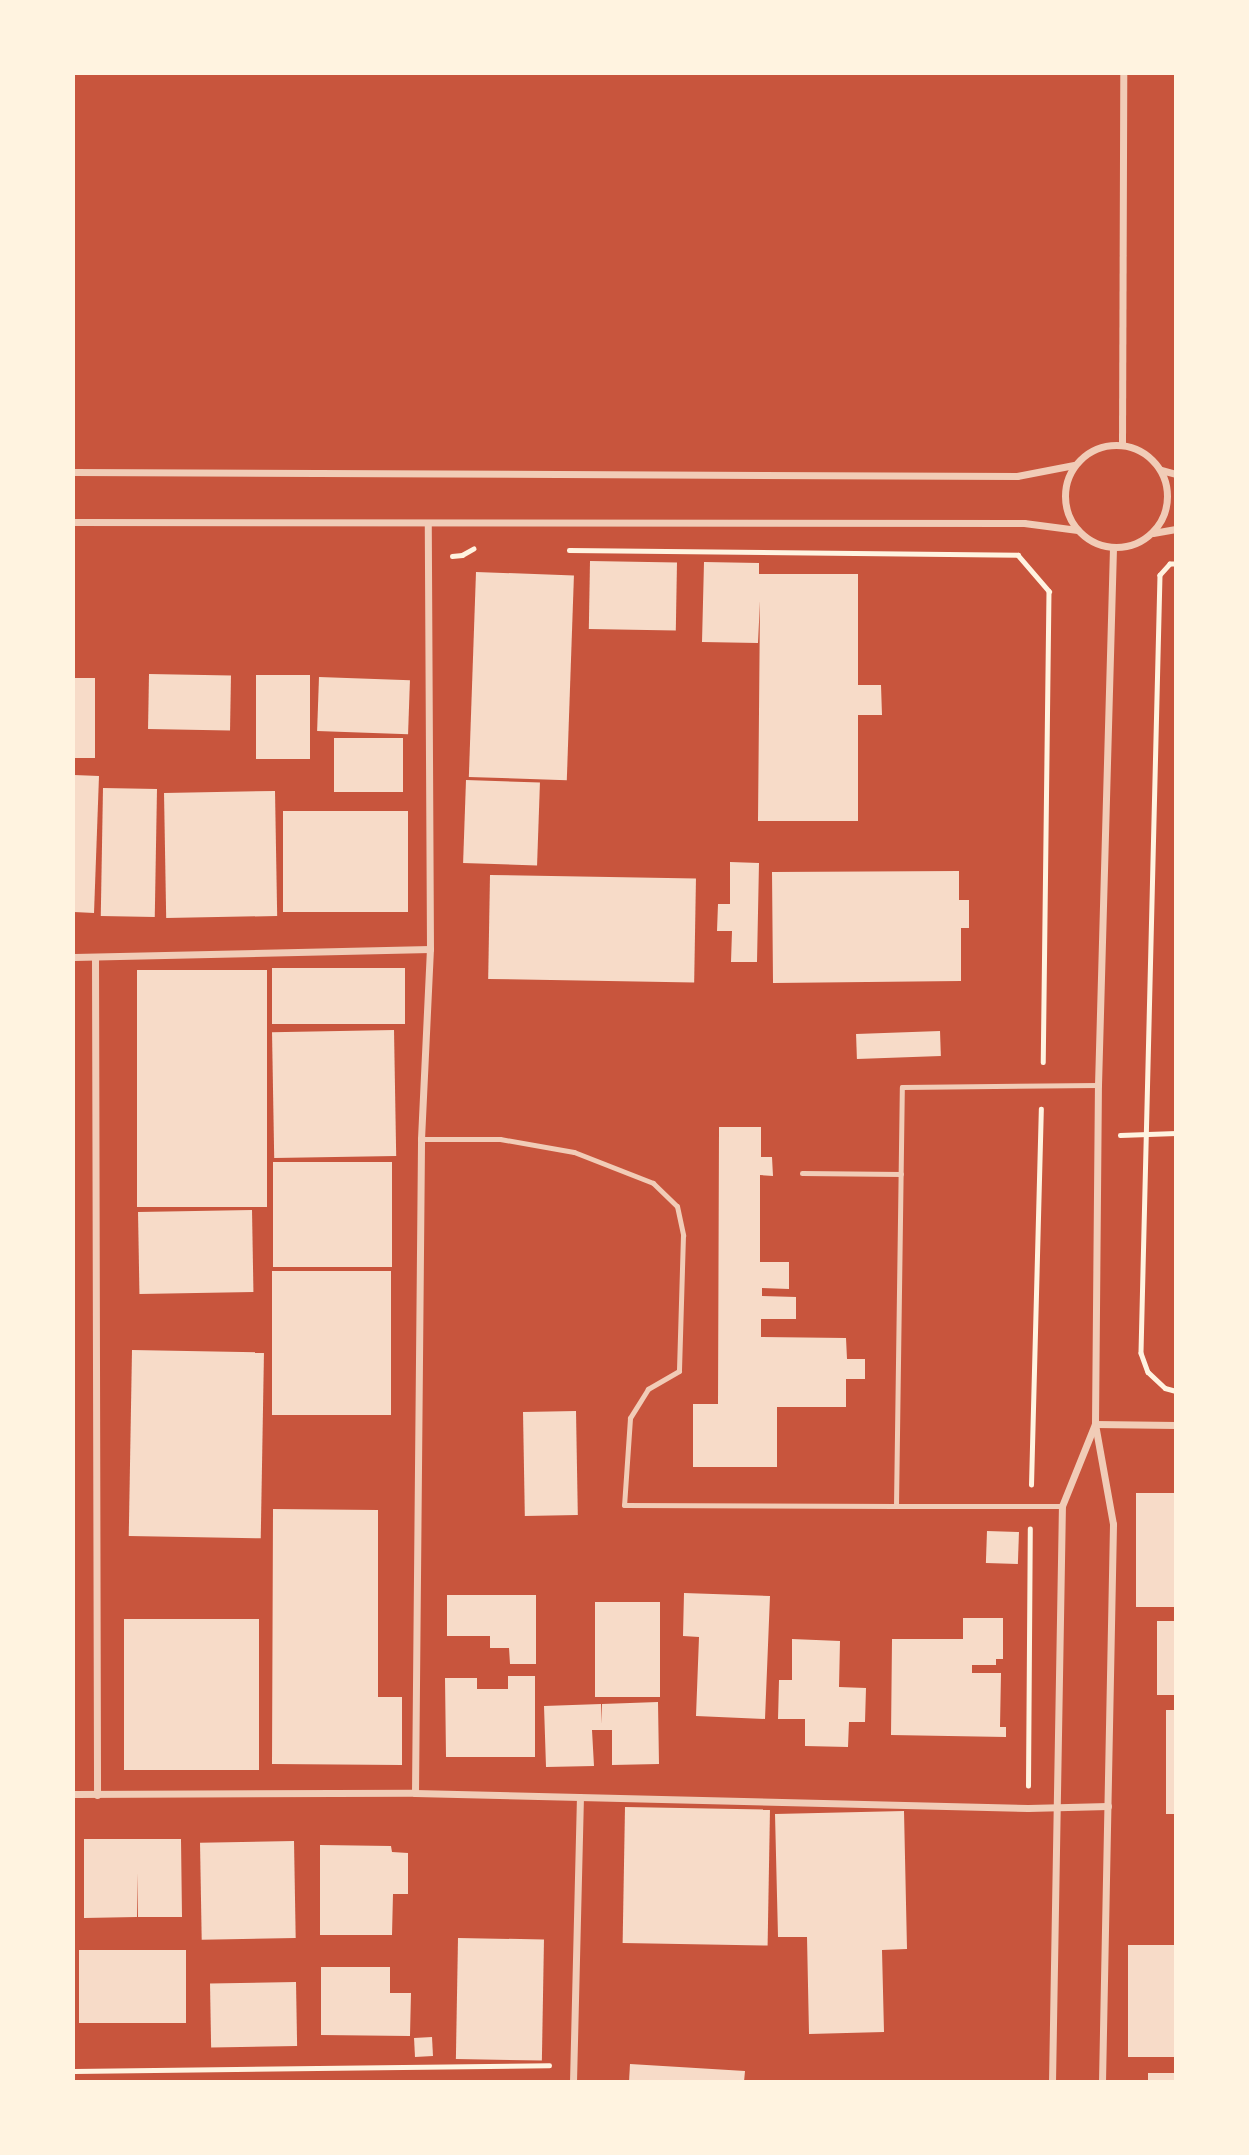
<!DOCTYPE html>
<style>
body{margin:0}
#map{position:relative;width:1249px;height:2155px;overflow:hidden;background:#c8553d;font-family:"Work Sans",sans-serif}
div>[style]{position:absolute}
.building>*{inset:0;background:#f7dbc8;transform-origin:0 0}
.path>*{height:4.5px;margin:-2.25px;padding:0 2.25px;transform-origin:2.25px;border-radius:2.25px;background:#fff3e0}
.service>*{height:5px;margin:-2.5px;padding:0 2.5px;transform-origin:2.5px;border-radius:2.5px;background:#f1ccb7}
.minor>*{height:7px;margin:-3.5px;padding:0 3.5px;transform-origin:3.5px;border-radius:3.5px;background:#f1ccb7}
.minor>.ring{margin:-3.5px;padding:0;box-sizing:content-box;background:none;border:7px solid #f1ccb7;border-radius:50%}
span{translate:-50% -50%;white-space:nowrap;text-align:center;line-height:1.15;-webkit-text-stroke:7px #fff3e0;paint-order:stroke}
.frame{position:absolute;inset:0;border:75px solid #fff3e0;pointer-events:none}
</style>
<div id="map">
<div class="building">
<div style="left:590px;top:561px;width:87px;height:68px;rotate:1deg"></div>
<div style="clip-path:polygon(704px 562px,759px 563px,759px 574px,858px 574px,858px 685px,881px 685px,882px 715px,858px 715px,858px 821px,758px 821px,760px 601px,758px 643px,702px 642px)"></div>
<div style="left:476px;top:572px;width:98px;height:205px;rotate:2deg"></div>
<div style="left:149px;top:674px;width:82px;height:55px;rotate:1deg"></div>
<div style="left:256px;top:675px;width:54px;height:84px"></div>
<div style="left:319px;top:677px;width:91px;height:54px;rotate:2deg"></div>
<div style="left:95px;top:678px;width:80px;height:21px;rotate:90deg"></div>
<div style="left:334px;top:738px;width:69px;height:54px"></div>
<div style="clip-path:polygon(74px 775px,99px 776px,94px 913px,74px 912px)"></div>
<div style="left:466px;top:780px;width:74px;height:83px;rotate:2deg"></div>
<div style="left:103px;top:788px;width:54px;height:128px;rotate:1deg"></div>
<div style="left:275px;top:791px;width:125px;height:111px;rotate:89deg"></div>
<div style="left:283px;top:811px;width:125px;height:101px"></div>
<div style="clip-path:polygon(730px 862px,759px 863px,757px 962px,731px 962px,732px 931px,717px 931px,718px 904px,730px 904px)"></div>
<div style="clip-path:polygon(959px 871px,959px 900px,969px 900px,969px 928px,961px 928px,961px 981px,773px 983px,772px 872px)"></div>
<div style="left:490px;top:875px;width:206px;height:104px;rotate:1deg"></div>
<div style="left:405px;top:968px;width:56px;height:133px;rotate:90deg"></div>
<div style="left:267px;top:970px;width:237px;height:130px;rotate:90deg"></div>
<div style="left:394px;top:1030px;width:126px;height:122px;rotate:89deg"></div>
<div style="left:940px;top:1031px;width:25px;height:84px;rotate:88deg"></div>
<div style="clip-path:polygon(719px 1127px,761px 1127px,761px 1157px,772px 1157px,773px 1176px,760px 1175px,760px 1262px,789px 1262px,789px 1289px,762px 1288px,762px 1296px,796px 1297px,796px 1319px,761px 1319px,761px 1337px,846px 1338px,847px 1359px,865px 1359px,865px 1379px,846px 1379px,846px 1407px,777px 1407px,777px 1467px,693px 1467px,693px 1404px,718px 1404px)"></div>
<div style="left:273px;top:1162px;width:119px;height:105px"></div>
<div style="left:252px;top:1210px;width:82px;height:114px;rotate:89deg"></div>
<div style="left:272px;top:1271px;width:119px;height:144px"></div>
<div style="left:132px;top:1350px;width:132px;height:186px;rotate:1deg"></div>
<div style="left:576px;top:1411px;width:104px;height:53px;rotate:89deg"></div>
<div style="left:1136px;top:1493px;width:40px;height:114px"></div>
<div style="clip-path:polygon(273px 1509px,378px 1510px,378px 1697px,402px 1697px,402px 1765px,272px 1764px)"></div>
<div style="left:987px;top:1531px;width:32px;height:32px;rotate:2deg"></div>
<div style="clip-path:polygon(684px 1593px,770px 1596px,765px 1719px,696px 1716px,699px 1637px,683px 1636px)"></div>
<div style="clip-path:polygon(447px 1595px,536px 1595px,536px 1664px,510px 1664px,509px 1648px,490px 1648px,490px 1636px,447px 1636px)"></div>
<div style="left:595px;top:1602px;width:65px;height:95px"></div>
<div style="clip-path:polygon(963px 1618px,1003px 1618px,1003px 1659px,996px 1659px,996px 1665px,972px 1665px,972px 1673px,1001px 1673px,1000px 1727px,1006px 1727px,1006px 1737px,891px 1735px,892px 1639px,963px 1639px)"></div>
<div style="left:259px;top:1619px;width:151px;height:135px;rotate:90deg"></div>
<div style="left:1157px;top:1621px;width:19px;height:74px"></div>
<div style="clip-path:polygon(792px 1639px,840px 1641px,839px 1687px,866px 1688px,865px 1722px,849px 1722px,848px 1747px,805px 1746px,805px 1719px,778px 1719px,779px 1680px,792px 1680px)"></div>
<div style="clip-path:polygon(508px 1676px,535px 1676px,535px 1757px,446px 1757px,445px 1678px,477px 1678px,477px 1689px,508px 1689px)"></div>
<div style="clip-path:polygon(658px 1702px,659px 1764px,612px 1765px,612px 1730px,592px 1730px,594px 1766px,546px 1767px,544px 1706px,601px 1704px,601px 1724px,602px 1704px)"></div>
<div style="left:1166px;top:1710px;width:10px;height:104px"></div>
<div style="left:625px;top:1807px;width:145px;height:136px;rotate:1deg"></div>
<div style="clip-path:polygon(904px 1811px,907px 1949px,882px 1950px,884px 2032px,809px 2034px,807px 1937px,778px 1937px,775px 1814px)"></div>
<div style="clip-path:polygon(84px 1839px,181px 1839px,182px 1917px,138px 1917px,137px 1873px,137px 1917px,84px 1918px)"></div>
<div style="left:294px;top:1841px;width:97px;height:94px;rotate:89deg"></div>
<div style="clip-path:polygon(320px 1845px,391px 1846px,392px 1852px,408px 1853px,408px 1894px,393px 1894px,392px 1935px,320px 1935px)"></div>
<div style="left:458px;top:1938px;width:86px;height:121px;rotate:1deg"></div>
<div style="left:1176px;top:1945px;width:112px;height:48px;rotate:90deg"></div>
<div style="left:79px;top:1950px;width:107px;height:73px"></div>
<div style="clip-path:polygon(321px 1967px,390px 1967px,390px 1993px,411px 1993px,410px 2036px,321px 2035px)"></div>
<div style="left:296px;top:1982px;width:64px;height:86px;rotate:89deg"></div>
<div style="left:432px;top:2037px;width:19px;height:18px;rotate:87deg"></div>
<div style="clip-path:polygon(630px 2064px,745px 2071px,744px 2082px,629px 2082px)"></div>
<div style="left:1148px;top:2073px;width:28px;height:9px"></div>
</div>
<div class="path">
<div style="left:569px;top:550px;width:449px;rotate:0.6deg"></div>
<div style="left:1018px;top:555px;width:48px;rotate:49.3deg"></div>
<div style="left:1049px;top:591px;width:471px;rotate:90.7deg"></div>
<div style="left:452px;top:556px;width:10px;rotate:-6deg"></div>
<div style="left:462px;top:555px;width:13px;rotate:-29deg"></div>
<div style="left:1176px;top:564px;width:6px;rotate:180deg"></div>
<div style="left:1170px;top:564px;width:15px;rotate:132deg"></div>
<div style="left:1160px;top:575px;width:778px;rotate:91.4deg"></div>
<div style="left:1141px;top:1353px;width:20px;rotate:70deg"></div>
<div style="left:1148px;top:1372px;width:23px;rotate:43deg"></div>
<div style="left:1165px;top:1388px;width:11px;rotate:15deg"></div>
<div style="left:1120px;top:1135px;width:56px;rotate:-2deg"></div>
<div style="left:1031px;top:1485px;width:376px;rotate:-88.5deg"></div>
<div style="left:1028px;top:1786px;width:257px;rotate:-89.6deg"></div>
<div style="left:74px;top:2071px;width:475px;rotate:-0.7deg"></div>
</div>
<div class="service">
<div style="left:421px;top:1139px;width:79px"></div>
<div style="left:500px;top:1139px;width:75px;rotate:10deg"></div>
<div style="left:574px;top:1152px;width:85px;rotate:21.4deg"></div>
<div style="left:653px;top:1183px;width:33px;rotate:44deg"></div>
<div style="left:677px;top:1206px;width:30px;rotate:78deg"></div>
<div style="left:683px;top:1235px;width:136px;rotate:91.7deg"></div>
<div style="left:679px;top:1371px;width:36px;rotate:150deg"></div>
<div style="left:648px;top:1389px;width:34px;rotate:122deg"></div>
<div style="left:630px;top:1418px;width:87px;rotate:93.9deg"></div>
<div style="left:624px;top:1505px;width:272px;rotate:0.2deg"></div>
<div style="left:802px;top:1173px;width:99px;rotate:0.6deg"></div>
<div style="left:1062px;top:1506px;width:166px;rotate:180deg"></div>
<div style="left:896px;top:1506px;width:419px;rotate:-89.2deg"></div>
<div style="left:902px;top:1087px;width:196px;rotate:-0.6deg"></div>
</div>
<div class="minor">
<div style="left:1122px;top:444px;width:370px;rotate:-89.8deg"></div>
<div class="ring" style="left:1065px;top:445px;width:95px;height:95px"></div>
<div style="left:1161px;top:470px;width:16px;rotate:15deg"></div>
<div style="left:74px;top:472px;width:943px;rotate:0.24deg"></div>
<div style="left:1017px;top:476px;width:58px;rotate:-10.9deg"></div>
<div style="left:74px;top:522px;width:950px;rotate:0.06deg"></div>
<div style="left:1024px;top:523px;width:54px;rotate:7.4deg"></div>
<div style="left:1153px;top:533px;width:23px;rotate:-10deg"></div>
<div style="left:74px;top:957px;width:356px;rotate:-1.3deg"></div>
<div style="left:95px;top:957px;width:838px;rotate:89.86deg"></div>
<div style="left:1095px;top:1424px;width:81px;rotate:0.7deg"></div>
<div style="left:415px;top:1793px;width:654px;rotate:-89.47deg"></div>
<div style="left:421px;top:1139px;width:190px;rotate:-87.3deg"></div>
<div style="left:430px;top:949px;width:425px;rotate:-90.3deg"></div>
<div style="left:74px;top:1794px;width:341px;rotate:-0.2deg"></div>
<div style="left:415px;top:1793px;width:613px;rotate:1.4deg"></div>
<div style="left:1028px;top:1808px;width:80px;rotate:-1.4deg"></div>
<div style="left:573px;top:2082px;width:285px;rotate:-88.6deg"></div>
<div style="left:1052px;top:2082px;width:576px;rotate:-89.01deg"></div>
<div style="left:1062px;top:1506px;width:88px;rotate:-68.1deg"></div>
<div style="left:1102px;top:2082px;width:558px;rotate:-88.87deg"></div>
<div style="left:1113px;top:1524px;width:102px;rotate:-100.2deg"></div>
<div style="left:1095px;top:1424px;width:339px;rotate:-89.5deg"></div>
<div style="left:1098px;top:1085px;width:538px;rotate:-88.4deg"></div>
</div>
<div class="frame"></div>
</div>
